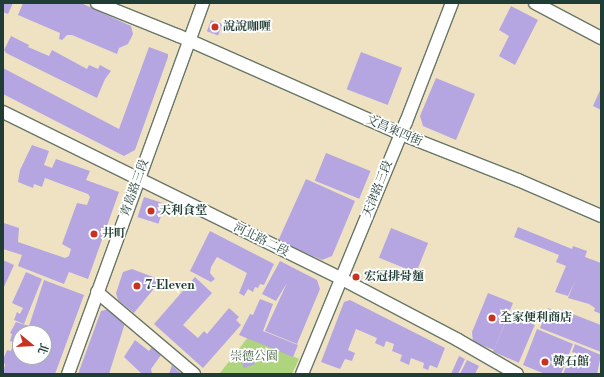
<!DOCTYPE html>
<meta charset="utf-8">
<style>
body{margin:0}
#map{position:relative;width:604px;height:377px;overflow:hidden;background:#eee2c3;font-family:"Libre Bodoni","Noto Serif TC",serif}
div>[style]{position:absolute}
.green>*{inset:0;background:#afd47e}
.building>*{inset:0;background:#b5a6e1;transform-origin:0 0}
.roads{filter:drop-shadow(1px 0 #677766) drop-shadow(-1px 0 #677766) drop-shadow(0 1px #677766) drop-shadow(0 -1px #677766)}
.street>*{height:12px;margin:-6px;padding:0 6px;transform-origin:6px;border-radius:6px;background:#fff}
.dots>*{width:11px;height:11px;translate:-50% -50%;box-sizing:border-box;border:2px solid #fff;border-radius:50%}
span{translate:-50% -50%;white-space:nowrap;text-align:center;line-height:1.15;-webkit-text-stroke:3.5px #fff;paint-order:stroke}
.poi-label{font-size:12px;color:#1f3d34;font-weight:700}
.left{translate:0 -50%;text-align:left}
.street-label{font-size:12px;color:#1f3d34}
.park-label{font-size:12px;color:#436346}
.frame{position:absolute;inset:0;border:4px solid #1f3d34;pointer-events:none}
.north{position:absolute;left:12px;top:325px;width:40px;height:40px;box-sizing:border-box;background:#fff;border:1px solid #a5b1ae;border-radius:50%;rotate:108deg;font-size:11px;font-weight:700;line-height:16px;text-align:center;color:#1f3d34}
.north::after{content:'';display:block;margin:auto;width:14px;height:18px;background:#c8321e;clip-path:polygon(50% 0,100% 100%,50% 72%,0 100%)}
</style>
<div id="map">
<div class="green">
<div style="clip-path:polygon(249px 336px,299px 359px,292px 374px,220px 373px)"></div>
</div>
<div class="building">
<div style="clip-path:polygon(3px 3px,13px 3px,8px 14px,3px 12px)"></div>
<div style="clip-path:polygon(23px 3px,81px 3px,131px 26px,133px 34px,128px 44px,119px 48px,117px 54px,72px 35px,67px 35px,62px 40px,59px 39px,60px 33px,18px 15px)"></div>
<div style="clip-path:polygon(511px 6px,538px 20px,515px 65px,499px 56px,509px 36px,499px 30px)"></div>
<div style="left:211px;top:20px;width:12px;height:12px;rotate:20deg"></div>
<div style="clip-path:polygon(11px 36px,29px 45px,28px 47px,49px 56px,52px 50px,87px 69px,89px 65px,98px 69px,100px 65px,111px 71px,105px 79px,97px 98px,6px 53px,4px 50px)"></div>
<div style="clip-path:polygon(149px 47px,168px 54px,168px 57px,135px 150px,124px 156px,3px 94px,3px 68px,119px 129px)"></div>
<div style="left:361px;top:52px;width:44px;height:40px;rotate:21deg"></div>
<div style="clip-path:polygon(436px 78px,475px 94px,456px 140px,423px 126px,420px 116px)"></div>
<div style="clip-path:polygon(601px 88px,601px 110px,593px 106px)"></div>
<div style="clip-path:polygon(32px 145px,49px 151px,44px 165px,52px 168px,56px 159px,90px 171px,86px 180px,119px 192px,88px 279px,69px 272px,64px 284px,18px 266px,22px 255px,3px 249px,4px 223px,19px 228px,18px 242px,65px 258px,69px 256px,71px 249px,62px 244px,77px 203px,87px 205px,90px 197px,88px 194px,45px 178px,42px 187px,34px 184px,33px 188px,18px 182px,20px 170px)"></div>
<div style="left:326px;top:153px;width:48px;height:30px;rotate:22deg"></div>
<div style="clip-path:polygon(306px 179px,355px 201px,332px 256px,322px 260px,278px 241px)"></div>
<div style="left:144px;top:197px;width:22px;height:21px;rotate:18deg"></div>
<div style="clip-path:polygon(518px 227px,572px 249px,573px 246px,587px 251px,585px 257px,601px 263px,601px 314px,594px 311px,595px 308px,589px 304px,568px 298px,575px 281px,568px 296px,555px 292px,566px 266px,556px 262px,559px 255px,514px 237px)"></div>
<div style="left:391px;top:228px;width:40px;height:32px;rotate:22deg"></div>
<div style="clip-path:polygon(210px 231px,274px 264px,264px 285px,260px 284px,258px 288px,255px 287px,253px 292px,248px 289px,244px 296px,239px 293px,247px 273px,217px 257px,211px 267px,210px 273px,215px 279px,211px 282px,190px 271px)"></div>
<div style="clip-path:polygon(3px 260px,14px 265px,3px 289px)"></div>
<div style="clip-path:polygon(280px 261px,317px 280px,320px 289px,297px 344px,265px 331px,287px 283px,276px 301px,262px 294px)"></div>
<div style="clip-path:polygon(132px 269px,161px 280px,134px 313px,118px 300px,116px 293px,123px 272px)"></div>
<div style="clip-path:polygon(26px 272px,42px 279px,24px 324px,14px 320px,17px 312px,20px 314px,23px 308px,12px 303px)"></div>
<div style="clip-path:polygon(195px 277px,212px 293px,183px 325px,198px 338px,204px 331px,207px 334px,229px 308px,239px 317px,236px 320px,241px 325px,203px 368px,154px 324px)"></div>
<div style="clip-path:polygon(evenodd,44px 280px,84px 295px,55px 374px,3px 374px,5px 365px,3px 360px,7px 350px,11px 351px,14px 342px,10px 341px,12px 334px,10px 333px,16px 322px,29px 326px,44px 280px,20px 333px,44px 333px,44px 357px,20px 357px,20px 333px)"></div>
<div style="clip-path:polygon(488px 293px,513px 303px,494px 350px,473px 342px,472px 332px)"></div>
<div style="clip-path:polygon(260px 299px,273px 304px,263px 331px,298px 345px,293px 357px,239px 335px,250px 314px,253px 315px)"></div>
<div style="clip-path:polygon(350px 300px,445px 348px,437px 368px,430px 365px,428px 370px,423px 368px,424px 363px,411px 358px,409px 365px,400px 361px,402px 355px,392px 351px,394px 344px,386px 341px,384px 347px,375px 343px,377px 338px,356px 329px,348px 350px,355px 353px,352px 361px,345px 359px,340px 369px,321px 362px,344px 302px)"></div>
<div style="clip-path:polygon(548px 308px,560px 314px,562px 310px,601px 325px,601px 352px,540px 328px)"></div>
<div style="clip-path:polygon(109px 309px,125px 323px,109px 374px,78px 374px,101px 311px)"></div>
<div style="left:509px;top:314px;width:28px;height:41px;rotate:23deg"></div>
<div style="clip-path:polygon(537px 329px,573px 344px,561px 374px,545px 374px,523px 365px)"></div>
<div style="clip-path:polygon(135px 340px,149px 351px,152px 347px,161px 355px,151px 369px,152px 374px,142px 374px,124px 357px)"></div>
<div style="clip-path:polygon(575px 344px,601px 355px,597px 374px,563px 374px,569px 360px,575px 362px,578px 354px,572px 352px)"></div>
<div style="left:250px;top:350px;width:15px;height:12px;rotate:70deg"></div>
<div style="clip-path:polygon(459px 356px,465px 359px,458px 374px,451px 374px)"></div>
<div style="clip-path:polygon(467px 360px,479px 366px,475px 374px,460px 374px)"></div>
<div style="clip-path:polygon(172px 365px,178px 371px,182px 374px,169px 374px)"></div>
</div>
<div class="roads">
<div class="street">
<div style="left:97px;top:3px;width:88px;rotate:21.9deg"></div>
<div style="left:179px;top:36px;width:243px;rotate:23.8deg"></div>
<div style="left:401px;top:134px;width:126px;rotate:21.5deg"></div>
<div style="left:518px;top:180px;width:90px;rotate:23.4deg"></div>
<div style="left:535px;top:3px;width:75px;rotate:27.9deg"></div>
<div style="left:3px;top:112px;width:378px;rotate:26.2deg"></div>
<div style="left:342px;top:279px;width:131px;rotate:27.7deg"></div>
<div style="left:458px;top:340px;width:68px;rotate:30deg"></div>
<div style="left:97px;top:292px;width:127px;rotate:40.2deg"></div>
<div style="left:68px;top:374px;width:395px;rotate:-70deg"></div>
<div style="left:302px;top:374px;width:273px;rotate:-67.6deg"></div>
<div style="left:406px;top:122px;width:128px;rotate:-68.9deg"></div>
</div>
</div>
<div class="dots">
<div style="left:215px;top:27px;background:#c8321e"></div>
<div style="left:151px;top:211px;background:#c8321e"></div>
<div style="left:94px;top:234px;background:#c8321e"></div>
<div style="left:356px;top:277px;background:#c8321e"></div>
<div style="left:137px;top:286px;background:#c8321e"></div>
<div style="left:492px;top:318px;background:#c8321e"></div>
<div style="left:545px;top:362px;background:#c8321e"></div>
</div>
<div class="poi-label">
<span class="left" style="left:223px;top:27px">說說咖喱</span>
<span class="left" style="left:159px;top:211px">天利食堂</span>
<span class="left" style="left:102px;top:234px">井町</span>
<span class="left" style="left:364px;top:277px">宏冠排骨麵</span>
<span class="left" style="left:145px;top:286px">7-Eleven</span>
<span class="left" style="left:500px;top:318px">全家便利商店</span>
<span class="left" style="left:553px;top:362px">韓石館</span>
</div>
<div class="street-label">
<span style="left:394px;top:131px;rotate:23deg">文昌東四街</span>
<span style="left:135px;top:188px;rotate:-70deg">青島路三段</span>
<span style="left:378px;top:189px;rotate:-68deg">天津路三段</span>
<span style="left:261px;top:240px;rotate:26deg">河北路二段</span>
</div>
<div class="park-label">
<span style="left:254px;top:357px">崇德公園</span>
</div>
<div class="frame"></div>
<div class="north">北</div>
</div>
